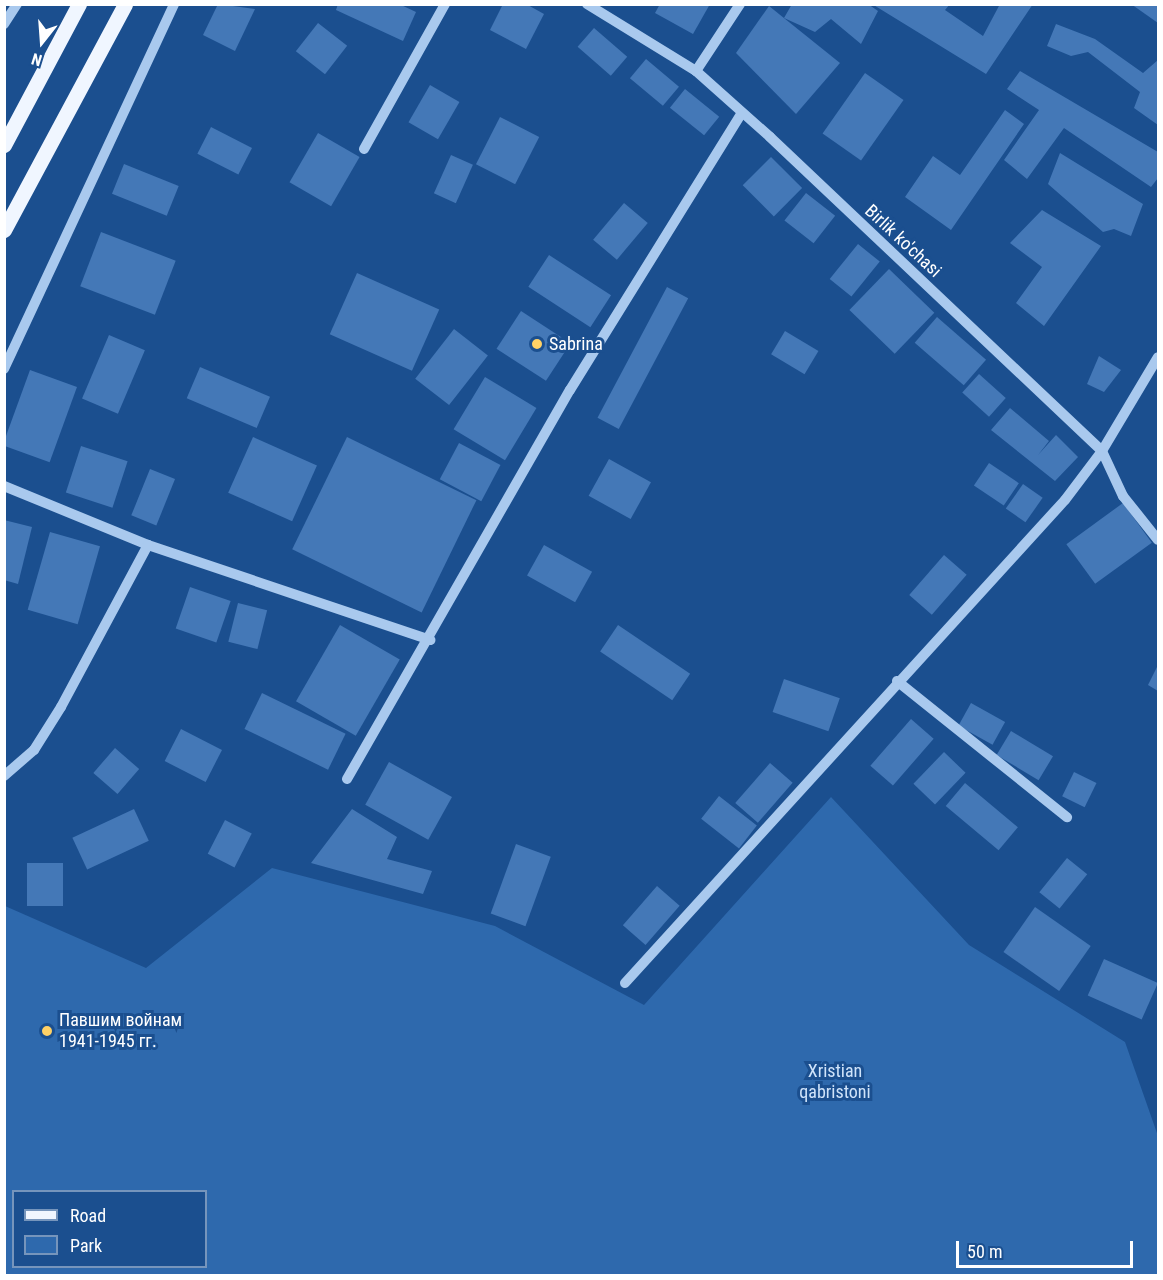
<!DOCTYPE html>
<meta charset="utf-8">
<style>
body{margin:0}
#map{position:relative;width:1163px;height:1280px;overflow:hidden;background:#1b4f8f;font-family:"Roboto Condensed",sans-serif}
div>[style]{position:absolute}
.green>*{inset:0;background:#2e69ad}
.building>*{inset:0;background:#4478b7;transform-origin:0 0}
.minor>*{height:10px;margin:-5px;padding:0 5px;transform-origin:5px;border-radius:5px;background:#a9c9ee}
.major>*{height:15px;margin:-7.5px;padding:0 7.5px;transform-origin:7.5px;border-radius:7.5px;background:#f0f6ff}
.dots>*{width:16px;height:16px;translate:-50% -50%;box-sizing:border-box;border:3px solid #1b4f8f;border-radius:50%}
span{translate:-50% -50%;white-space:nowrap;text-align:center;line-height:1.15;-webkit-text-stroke:6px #1b4f8f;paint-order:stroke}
.street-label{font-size:18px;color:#fff}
.poi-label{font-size:18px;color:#fff}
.left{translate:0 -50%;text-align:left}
.park-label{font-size:18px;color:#cfe3fa}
.frame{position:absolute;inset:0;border:6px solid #fff;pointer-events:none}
.legend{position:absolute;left:12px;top:1190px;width:195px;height:78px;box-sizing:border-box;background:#1b4f8f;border:2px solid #7695bc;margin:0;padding:8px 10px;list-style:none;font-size:18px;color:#fff}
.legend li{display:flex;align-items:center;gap:12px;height:30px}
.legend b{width:30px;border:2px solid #7695bc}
.north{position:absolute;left:12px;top:12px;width:60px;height:60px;-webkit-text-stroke:4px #1b4f8f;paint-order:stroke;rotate:197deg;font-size:16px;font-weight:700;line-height:24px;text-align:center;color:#fff}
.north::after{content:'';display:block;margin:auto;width:21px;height:27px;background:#fff;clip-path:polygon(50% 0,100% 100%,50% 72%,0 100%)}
.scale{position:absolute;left:956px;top:1241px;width:177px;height:27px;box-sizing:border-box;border:3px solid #fff;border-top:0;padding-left:8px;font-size:18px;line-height:21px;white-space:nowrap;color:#fff;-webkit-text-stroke:4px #1b4f8f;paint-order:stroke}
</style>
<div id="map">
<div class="green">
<div style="clip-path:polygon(evenodd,831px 797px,969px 945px,1125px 1042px,1158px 1136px,1158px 1275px,5px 1275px,5px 906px,146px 968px,272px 868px,495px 926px,644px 1005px,831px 797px,14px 1192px,206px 1192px,206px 1266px,14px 1266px,14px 1192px)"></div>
</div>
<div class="building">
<div style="clip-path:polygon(218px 4px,255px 9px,235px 51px,203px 35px)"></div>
<div style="clip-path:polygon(338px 4px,399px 4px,416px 12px,403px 41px,336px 10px)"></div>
<div style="clip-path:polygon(503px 4px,526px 4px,544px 14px,526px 49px,490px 30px)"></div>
<div style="clip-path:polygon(660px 4px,710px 4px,693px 34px,655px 13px)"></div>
<div style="clip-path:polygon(792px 4px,868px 4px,878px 11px,861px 44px,831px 19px,815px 32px,784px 18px)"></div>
<div style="clip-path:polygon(872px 4px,950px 4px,945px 10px,983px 36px,1000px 4px,1033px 4px,986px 74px)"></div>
<div style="clip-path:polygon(1131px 4px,1158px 4px,1158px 23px)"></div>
<div style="clip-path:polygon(769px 6px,840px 63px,796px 114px,736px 53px)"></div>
<div style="left:318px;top:23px;width:37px;height:36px;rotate:38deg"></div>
<div style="clip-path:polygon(1056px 24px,1095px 39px,1143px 73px,1158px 60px,1158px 125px,1134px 108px,1140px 92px,1088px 52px,1071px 56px,1047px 46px)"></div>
<div style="left:594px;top:28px;width:44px;height:25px;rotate:41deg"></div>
<div style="left:646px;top:59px;width:43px;height:25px;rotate:40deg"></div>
<div style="clip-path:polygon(1020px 71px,1158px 152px,1158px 178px,1151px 187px,1064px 128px,1027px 179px,1004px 160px,1039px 110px,1007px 89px)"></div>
<div style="left:865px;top:73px;width:47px;height:74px;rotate:35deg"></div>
<div style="left:430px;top:85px;width:34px;height:43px;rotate:30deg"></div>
<div style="left:685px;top:89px;width:44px;height:24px;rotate:39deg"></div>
<div style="clip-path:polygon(1005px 110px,1024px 124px,951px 230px,905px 197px,933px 156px,960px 175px)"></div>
<div style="left:500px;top:117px;width:44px;height:53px;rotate:27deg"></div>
<div style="left:211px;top:127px;width:46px;height:30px;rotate:27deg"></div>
<div style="left:318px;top:133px;width:48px;height:57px;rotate:30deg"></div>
<div style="clip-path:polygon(1060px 153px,1143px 204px,1131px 236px,1114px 229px,1103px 232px,1048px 184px)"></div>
<div style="left:451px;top:155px;width:24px;height:42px;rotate:24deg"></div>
<div style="left:771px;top:157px;width:44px;height:40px;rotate:45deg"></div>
<div style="left:124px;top:164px;width:59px;height:32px;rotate:22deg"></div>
<div style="left:806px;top:193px;width:37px;height:35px;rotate:38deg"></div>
<div style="left:624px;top:203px;width:31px;height:48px;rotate:40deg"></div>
<div style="clip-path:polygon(1042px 210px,1101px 246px,1044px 326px,1016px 303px,1042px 267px,1010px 243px)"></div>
<div style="left:101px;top:232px;width:80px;height:58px;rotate:21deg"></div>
<div style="left:858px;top:244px;width:28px;height:45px;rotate:39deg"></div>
<div style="left:549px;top:255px;width:74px;height:38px;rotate:33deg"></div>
<div style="left:889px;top:269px;width:63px;height:57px;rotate:44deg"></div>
<div style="left:357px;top:273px;width:90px;height:67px;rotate:24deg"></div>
<div style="left:667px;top:287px;width:24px;height:148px;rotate:28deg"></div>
<div style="left:521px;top:311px;width:59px;height:45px;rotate:33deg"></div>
<div style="left:937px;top:317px;width:65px;height:34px;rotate:41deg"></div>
<div style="left:454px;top:329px;width:43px;height:63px;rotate:38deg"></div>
<div style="left:785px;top:331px;width:39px;height:27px;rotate:31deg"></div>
<div style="left:109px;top:335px;width:39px;height:69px;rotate:23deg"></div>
<div style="clip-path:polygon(1099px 356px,1121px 370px,1104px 392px,1087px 384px)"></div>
<div style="left:200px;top:367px;width:76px;height:34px;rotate:23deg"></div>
<div style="left:30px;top:370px;width:50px;height:80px;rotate:20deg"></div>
<div style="left:979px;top:374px;width:36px;height:25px;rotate:42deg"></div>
<div style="left:485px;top:377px;width:60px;height:61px;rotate:31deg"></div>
<div style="clip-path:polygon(1010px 408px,1049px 441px,1038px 455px,1056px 435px,1078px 457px,1055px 481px,991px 430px)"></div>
<div style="left:253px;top:437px;width:70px;height:61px;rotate:24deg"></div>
<div style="left:347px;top:437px;width:144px;height:125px;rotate:26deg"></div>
<div style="left:459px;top:443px;width:47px;height:41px;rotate:28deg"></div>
<div style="left:81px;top:446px;width:49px;height:49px;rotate:18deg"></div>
<div style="left:609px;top:459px;width:48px;height:42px;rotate:29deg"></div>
<div style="left:989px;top:463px;width:36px;height:27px;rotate:34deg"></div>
<div style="left:150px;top:469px;width:27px;height:50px;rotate:22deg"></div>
<div style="left:1023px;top:484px;width:24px;height:30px;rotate:35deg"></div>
<div style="left:1123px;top:503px;width:49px;height:70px;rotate:54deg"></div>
<div style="clip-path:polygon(4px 520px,32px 527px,18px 584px,4px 580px)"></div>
<div style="left:50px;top:532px;width:52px;height:81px;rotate:16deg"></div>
<div style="left:544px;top:545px;width:55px;height:35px;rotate:29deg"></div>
<div style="left:944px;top:555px;width:30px;height:53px;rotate:41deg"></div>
<div style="left:190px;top:587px;width:43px;height:44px;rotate:19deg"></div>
<div style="left:238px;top:603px;width:30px;height:40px;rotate:14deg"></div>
<div style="left:340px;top:625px;width:69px;height:88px;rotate:30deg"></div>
<div style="left:618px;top:625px;width:87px;height:32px;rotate:34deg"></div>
<div style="clip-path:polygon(1158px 665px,1158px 691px,1148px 685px)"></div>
<div style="left:784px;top:679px;width:59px;height:35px;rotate:19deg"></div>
<div style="left:262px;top:693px;width:93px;height:40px;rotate:26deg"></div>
<div style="left:971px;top:703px;width:39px;height:26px;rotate:29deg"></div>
<div style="left:911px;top:719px;width:30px;height:62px;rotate:41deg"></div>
<div style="left:181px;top:729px;width:46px;height:36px;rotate:27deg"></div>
<div style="left:1011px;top:731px;width:49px;height:28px;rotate:31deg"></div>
<div style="left:115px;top:748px;width:32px;height:33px;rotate:41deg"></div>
<div style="left:944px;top:752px;width:30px;height:44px;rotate:44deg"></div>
<div style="left:389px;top:762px;width:72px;height:49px;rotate:29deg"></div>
<div style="left:770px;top:763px;width:30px;height:53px;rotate:41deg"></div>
<div style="left:1074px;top:772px;width:25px;height:27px;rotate:26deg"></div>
<div style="left:965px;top:783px;width:69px;height:30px;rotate:40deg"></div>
<div style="left:719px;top:796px;width:48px;height:29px;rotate:38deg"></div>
<div style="left:134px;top:809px;width:35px;height:68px;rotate:65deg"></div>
<div style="clip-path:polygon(352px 809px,397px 837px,387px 859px,432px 871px,423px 894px,311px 863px)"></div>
<div style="left:225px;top:820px;width:30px;height:38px;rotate:27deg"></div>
<div style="left:516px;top:844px;width:37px;height:74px;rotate:20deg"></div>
<div style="left:1067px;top:858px;width:26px;height:44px;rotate:39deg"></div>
<div style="left:27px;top:863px;width:36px;height:43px"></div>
<div style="left:657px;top:886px;width:30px;height:52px;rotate:41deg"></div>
<div style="left:1035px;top:907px;width:68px;height:55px;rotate:35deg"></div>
<div style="left:1104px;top:959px;width:59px;height:40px;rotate:24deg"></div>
</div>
<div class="minor">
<div style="left:587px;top:4px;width:128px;rotate:31.6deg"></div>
<div style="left:696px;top:71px;width:99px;rotate:41.7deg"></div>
<div style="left:770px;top:137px;width:457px;rotate:43.4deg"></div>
<div style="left:1102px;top:451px;width:50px;rotate:65deg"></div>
<div style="left:1123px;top:496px;width:56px;rotate:51.5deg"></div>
<div style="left:4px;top:24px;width:24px;rotate:-57deg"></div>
<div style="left:696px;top:71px;width:80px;rotate:-56.7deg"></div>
<div style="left:364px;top:149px;width:166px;rotate:-60.8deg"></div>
<div style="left:4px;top:369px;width:403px;rotate:-65deg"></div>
<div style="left:4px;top:486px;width:156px;rotate:22.3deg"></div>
<div style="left:148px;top:545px;width:298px;rotate:18.6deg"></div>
<div style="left:897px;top:681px;width:218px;rotate:38.7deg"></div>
<div style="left:4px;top:776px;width:40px;rotate:-41deg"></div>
<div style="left:34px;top:750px;width:51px;rotate:-57.9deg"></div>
<div style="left:61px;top:707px;width:184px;rotate:-61.8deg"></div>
<div style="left:347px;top:779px;width:448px;rotate:-60.2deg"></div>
<div style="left:570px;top:390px;width:326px;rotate:-58.2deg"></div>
<div style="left:625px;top:983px;width:653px;rotate:-47.67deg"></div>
<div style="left:1065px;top:500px;width:61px;rotate:-52.9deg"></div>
<div style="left:1102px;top:451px;width:109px;rotate:-59.2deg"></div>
</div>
<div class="major">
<div style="left:4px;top:145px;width:160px;rotate:-62deg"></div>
<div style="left:4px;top:230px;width:256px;rotate:-61.8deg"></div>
</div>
<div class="dots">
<div style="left:537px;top:344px;background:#ffd166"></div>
<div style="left:47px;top:1031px;background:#ffd166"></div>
</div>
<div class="street-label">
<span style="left:903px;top:241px;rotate:43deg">Birlik ko'chasi</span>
</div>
<div class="poi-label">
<span class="left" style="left:549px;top:344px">Sabrina</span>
<span class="left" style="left:59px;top:1031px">Павшим войнам<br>1941-1945 гг.</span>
</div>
<div class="park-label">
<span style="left:835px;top:1082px">Xristian<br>qabristoni</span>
</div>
<div class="frame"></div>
<ul class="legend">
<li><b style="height:8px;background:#f0f6ff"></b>Road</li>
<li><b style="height:16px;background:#2e69ad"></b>Park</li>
</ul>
<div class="north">N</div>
<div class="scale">50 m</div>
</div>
